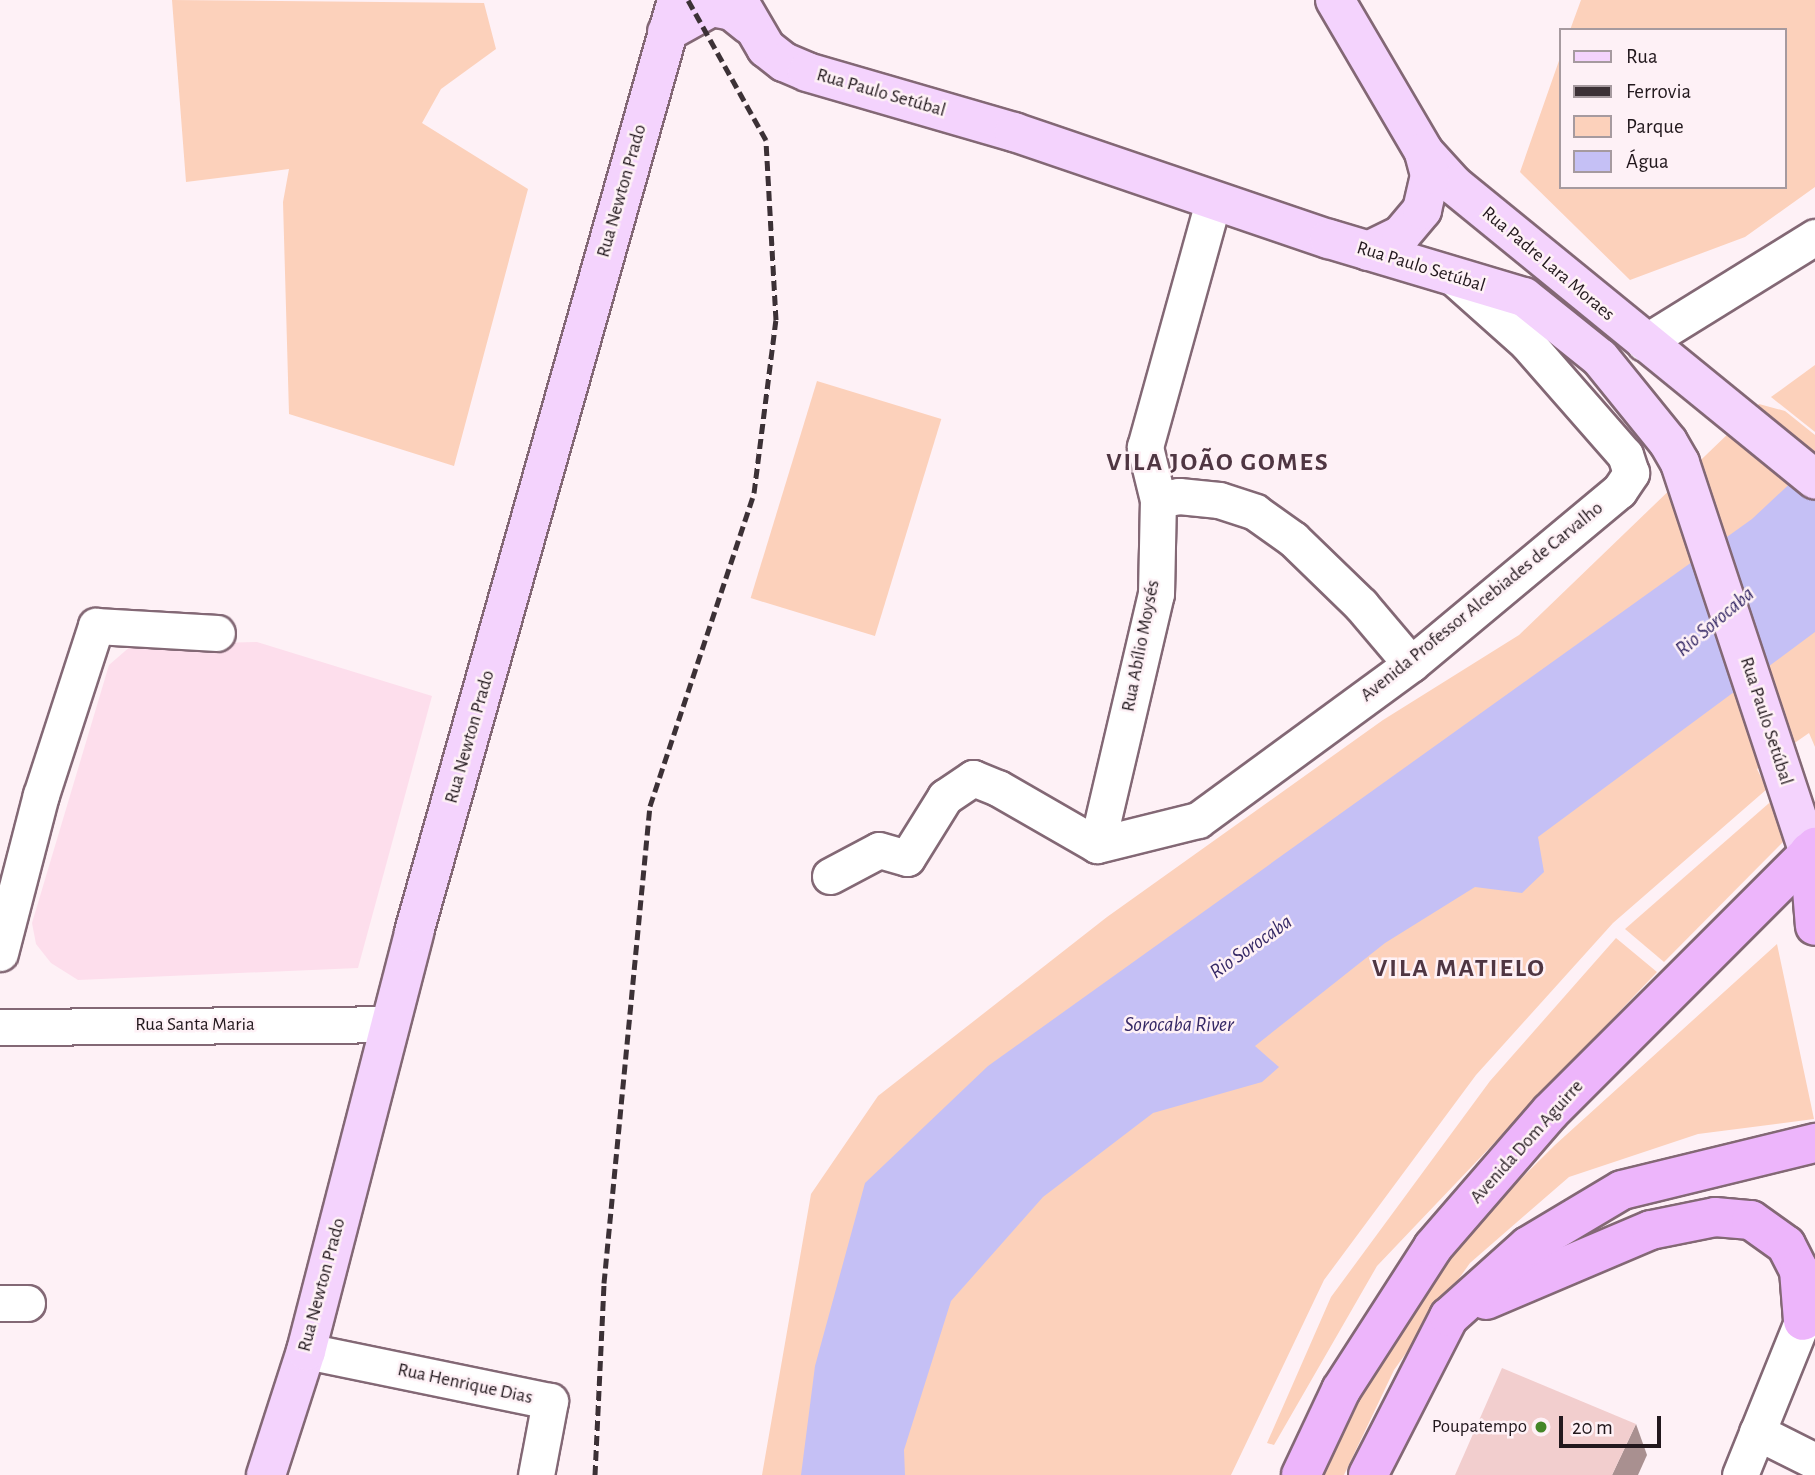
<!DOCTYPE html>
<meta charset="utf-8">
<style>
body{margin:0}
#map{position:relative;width:1815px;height:1475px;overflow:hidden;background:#fef1f6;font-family:"Alegreya Sans",sans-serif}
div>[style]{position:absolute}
.built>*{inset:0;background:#fddeec}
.green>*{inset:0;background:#fcd1bb;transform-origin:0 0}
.water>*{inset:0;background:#c5c0f5}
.roads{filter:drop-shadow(2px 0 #836875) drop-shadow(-2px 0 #836875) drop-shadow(0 2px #836875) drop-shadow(0 -2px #836875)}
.minor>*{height:35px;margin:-17.5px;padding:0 17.5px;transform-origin:17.5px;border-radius:17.5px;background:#fff}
.major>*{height:38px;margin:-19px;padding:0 19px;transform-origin:19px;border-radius:19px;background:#f4d3fd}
.highway>*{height:38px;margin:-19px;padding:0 19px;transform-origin:19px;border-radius:19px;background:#edb5fb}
.rail>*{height:5px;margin-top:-2.5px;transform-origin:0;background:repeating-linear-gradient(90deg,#3c3136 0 10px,transparent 0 15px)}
.shaded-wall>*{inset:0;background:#a99090}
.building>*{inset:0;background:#f2cece}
.dots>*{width:19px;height:19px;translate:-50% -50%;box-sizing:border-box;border:4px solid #fef1f6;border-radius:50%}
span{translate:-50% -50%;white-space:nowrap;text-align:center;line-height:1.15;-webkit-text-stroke:5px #fef1f6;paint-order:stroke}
.street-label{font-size:19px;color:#22181d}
.poi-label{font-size:19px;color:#22181d}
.right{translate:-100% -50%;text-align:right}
.water-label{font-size:21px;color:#352865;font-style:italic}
.district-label{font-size:26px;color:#4f3642;font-weight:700;letter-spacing:2px}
.legend{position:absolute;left:1559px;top:28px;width:228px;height:161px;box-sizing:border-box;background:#fef1f6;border:2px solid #a69a9f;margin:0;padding:9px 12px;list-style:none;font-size:21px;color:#22181d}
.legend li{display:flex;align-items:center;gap:14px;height:35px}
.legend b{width:35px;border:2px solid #a69a9f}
.scale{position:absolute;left:1559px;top:1416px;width:102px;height:32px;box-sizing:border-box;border:4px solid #22181d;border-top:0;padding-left:9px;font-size:21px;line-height:24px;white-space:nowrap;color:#22181d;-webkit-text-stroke:5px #fef1f6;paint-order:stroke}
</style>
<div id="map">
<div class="built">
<div style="clip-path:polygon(257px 642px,432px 696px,358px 968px,78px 980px,51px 963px,36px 944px,32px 923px,109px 665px,132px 645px)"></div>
</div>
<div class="green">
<div style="clip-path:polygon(172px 0,484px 3px,496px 49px,441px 89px,422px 123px,528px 189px,454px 466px,289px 414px,283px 202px,289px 169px,186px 182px)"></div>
<div style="clip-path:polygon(1581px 0,1815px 0,1815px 187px,1745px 237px,1630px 280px,1520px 172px,1561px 55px,1561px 187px,1785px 187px,1785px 30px,1570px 30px)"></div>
<div style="clip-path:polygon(1815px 365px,1815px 432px,1771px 397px)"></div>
<div style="left:817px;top:381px;width:130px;height:227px;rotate:17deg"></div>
<div style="clip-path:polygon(1759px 404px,1785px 411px,1815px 435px,1815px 747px,1809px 733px,1757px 769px,1767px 789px,1613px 923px,1476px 1075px,1324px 1280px,1231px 1475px,762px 1475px,811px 1194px,878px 1096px,1107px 917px,1383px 720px,1519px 635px)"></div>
<div style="clip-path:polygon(1776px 797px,1786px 834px,1784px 841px,1664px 962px,1625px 929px)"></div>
<div style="clip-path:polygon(1616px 938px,1657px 972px,1377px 1266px,1274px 1445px,1267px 1443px,1331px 1297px,1490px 1081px)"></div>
<div style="clip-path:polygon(1777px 944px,1814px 1119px,1698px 1134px,1569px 1177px,1470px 1263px,1394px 1370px,1344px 1475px,1318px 1475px,1326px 1447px,1462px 1237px,1555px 1145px)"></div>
</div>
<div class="water">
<div style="clip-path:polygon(1815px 460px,1815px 632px,1538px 837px,1544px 872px,1522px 893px,1475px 887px,1385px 943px,1255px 1046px,1279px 1067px,1262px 1082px,1153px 1113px,1043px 1197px,951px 1301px,904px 1450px,905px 1475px,801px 1475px,815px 1366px,865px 1183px,988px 1066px,1752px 519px)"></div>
</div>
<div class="roads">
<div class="minor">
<div style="left:1644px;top:343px;width:201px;rotate:-31.8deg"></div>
<div style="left:1158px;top:500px;width:21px;rotate:-11deg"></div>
<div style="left:1179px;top:496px;width:40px;rotate:5.7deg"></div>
<div style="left:1219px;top:500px;width:38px;rotate:18deg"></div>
<div style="left:1255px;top:512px;width:47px;rotate:35.4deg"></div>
<div style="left:1293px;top:539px;width:95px;rotate:44.1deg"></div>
<div style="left:1361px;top:605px;width:77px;rotate:49.7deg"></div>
<div style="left:1097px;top:845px;width:104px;rotate:-13.9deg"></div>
<div style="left:1198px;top:820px;width:264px;rotate:-36.2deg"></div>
<div style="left:1411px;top:664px;width:271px;rotate:-39.8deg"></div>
<div style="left:1619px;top:491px;width:22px;rotate:-56deg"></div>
<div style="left:1631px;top:473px;width:19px;rotate:-108deg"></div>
<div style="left:1625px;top:455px;width:149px;rotate:-131.2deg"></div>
<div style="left:1527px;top:343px;width:98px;rotate:-138.3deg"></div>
<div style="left:1097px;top:845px;width:258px;rotate:-76.8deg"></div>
<div style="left:1156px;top:594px;width:94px;rotate:-88.8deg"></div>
<div style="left:1158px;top:500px;width:55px;rotate:-103.8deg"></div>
<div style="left:1145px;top:447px;width:255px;rotate:-74.5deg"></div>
<div style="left:830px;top:876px;width:55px;rotate:-28deg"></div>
<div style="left:879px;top:850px;width:29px;rotate:16deg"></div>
<div style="left:907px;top:858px;width:72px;rotate:-58.1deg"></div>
<div style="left:945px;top:797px;width:34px;rotate:-34deg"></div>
<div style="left:973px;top:778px;width:27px;rotate:22deg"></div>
<div style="left:998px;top:788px;width:114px;rotate:29.9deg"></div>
<div style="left:0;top:953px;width:163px;rotate:-75.5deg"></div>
<div style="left:41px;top:795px;width:178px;rotate:-72deg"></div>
<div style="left:96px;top:626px;width:121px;rotate:3.3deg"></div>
<div style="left:0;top:1027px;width:390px;rotate:-0.4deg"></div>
<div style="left:0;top:1303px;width:27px"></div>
<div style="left:306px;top:1351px;width:249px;rotate:11.6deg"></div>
<div style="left:550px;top:1401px;width:75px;rotate:100.7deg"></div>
<div style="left:1757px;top:1432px;width:65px;rotate:26.6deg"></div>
<div style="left:1740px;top:1475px;width:195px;rotate:-68deg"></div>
</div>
<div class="major">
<div style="left:738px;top:0;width:56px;rotate:59.7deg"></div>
<div style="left:766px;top:48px;width:23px;rotate:38deg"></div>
<div style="left:784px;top:62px;width:25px;rotate:23deg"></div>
<div style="left:807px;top:72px;width:216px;rotate:16.2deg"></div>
<div style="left:1014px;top:132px;width:333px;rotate:18.8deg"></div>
<div style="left:1329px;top:239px;width:203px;rotate:16.6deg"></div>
<div style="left:1524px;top:297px;width:97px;rotate:38.8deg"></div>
<div style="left:1600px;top:358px;width:108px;rotate:51deg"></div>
<div style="left:1668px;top:442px;width:24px;rotate:60deg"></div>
<div style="left:1680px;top:463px;width:410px;rotate:71.7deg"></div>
<div style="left:1335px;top:0;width:176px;rotate:59.6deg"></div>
<div style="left:1424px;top:152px;width:45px;rotate:47.7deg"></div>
<div style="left:1454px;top:185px;width:466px;rotate:39.2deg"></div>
<div style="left:667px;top:32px;width:51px;rotate:-29.1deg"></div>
<div style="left:712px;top:7px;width:20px;rotate:11deg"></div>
<div style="left:732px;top:11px;width:22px;rotate:39deg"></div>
<div style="left:1368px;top:251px;width:37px;rotate:-26deg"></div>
<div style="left:1401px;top:235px;width:33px;rotate:-50deg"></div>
<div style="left:1422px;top:210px;width:36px;rotate:-77deg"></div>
<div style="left:1430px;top:175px;width:24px;rotate:-105deg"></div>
<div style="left:266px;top:1475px;width:130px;rotate:-72.1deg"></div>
<div style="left:306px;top:1351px;width:433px;rotate:-75.5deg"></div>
<div style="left:414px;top:932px;width:968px;rotate:-74.24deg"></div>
</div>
<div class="highway">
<div style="left:1809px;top:852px;width:74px;rotate:85.4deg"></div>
<div style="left:1486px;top:1300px;width:179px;rotate:-23deg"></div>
<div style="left:1651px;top:1230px;width:65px;rotate:-11.5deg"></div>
<div style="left:1715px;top:1217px;width:36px;rotate:5deg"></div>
<div style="left:1751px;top:1220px;width:43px;rotate:35.5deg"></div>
<div style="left:1786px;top:1245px;width:28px;rotate:63deg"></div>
<div style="left:1799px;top:1270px;width:51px;rotate:85.5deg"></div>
<div style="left:1301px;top:1475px;width:94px;rotate:-64.8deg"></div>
<div style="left:1341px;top:1390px;width:170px;rotate:-57.2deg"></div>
<div style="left:1433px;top:1247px;width:179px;rotate:-49.1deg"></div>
<div style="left:1550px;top:1112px;width:375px;rotate:-45deg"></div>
<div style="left:1368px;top:1475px;width:178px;rotate:-62.9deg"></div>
<div style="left:1449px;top:1317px;width:106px;rotate:-41.9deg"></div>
<div style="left:1528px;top:1246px;width:109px;rotate:-30.8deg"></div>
<div style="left:1622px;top:1190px;width:199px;rotate:-13.7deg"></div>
</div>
</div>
<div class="rail">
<div style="left:595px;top:1475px;width:192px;rotate:-87.3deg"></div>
<div style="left:604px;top:1283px;width:479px;rotate:-84.5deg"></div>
<div style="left:650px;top:806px;width:330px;rotate:-71.6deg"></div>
<div style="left:754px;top:493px;width:174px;rotate:-82.8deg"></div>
<div style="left:776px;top:320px;width:180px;rotate:-93.2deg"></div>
<div style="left:766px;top:140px;width:160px;rotate:-119.1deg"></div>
</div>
<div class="shaded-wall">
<div style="clip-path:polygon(1636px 1424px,1647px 1455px,1638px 1475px,1612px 1475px)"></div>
</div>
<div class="building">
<div style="clip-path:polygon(1502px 1368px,1636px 1424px,1612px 1475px,1455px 1475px)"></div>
</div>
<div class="dots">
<div style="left:1541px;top:1427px;background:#448628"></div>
</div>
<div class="street-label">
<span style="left:881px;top:93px;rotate:16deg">Rua Paulo Setúbal</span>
<span style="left:622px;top:191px;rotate:-74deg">Rua Newton Prado</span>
<span style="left:1548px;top:264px;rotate:40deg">Rua Padre Lara Moraes</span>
<span style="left:1421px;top:267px;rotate:17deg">Rua Paulo Setúbal</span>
<span style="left:1482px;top:602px;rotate:-39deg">Avenida Professor Alcebiades de Carvalho</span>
<span style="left:1141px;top:646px;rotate:-79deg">Rua Abílio Moysés</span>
<span style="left:1766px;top:721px;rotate:72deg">Rua Paulo Setúbal</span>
<span style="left:470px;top:737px;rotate:-74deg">Rua Newton Prado</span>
<span style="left:195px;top:1025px">Rua Santa Maria</span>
<span style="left:1527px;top:1142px;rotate:-48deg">Avenida Dom Aguirre</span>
<span style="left:322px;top:1285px;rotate:-75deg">Rua Newton Prado</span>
<span style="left:465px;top:1384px;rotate:12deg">Rua Henrique Dias</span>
</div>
<div class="poi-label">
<span class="right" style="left:1527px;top:1427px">Poupatempo</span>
</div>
<div class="water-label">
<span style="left:1715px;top:622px;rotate:-40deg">Rio Sorocaba</span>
<span style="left:1251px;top:947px;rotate:-35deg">Rio Sorocaba</span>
<span style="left:1179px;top:1025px">Sorocaba River</span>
</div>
<div class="district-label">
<span style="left:1218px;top:463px">VILA JOÃO GOMES</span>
<span style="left:1459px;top:969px">VILA MATIELO</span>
</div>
<ul class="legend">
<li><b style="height:9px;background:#f4d3fd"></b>Rua</li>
<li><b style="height:9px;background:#3c3136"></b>Ferrovia</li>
<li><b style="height:19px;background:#fcd1bb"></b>Parque</li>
<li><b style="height:19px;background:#c5c0f5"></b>Água</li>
</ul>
<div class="scale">20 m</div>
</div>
